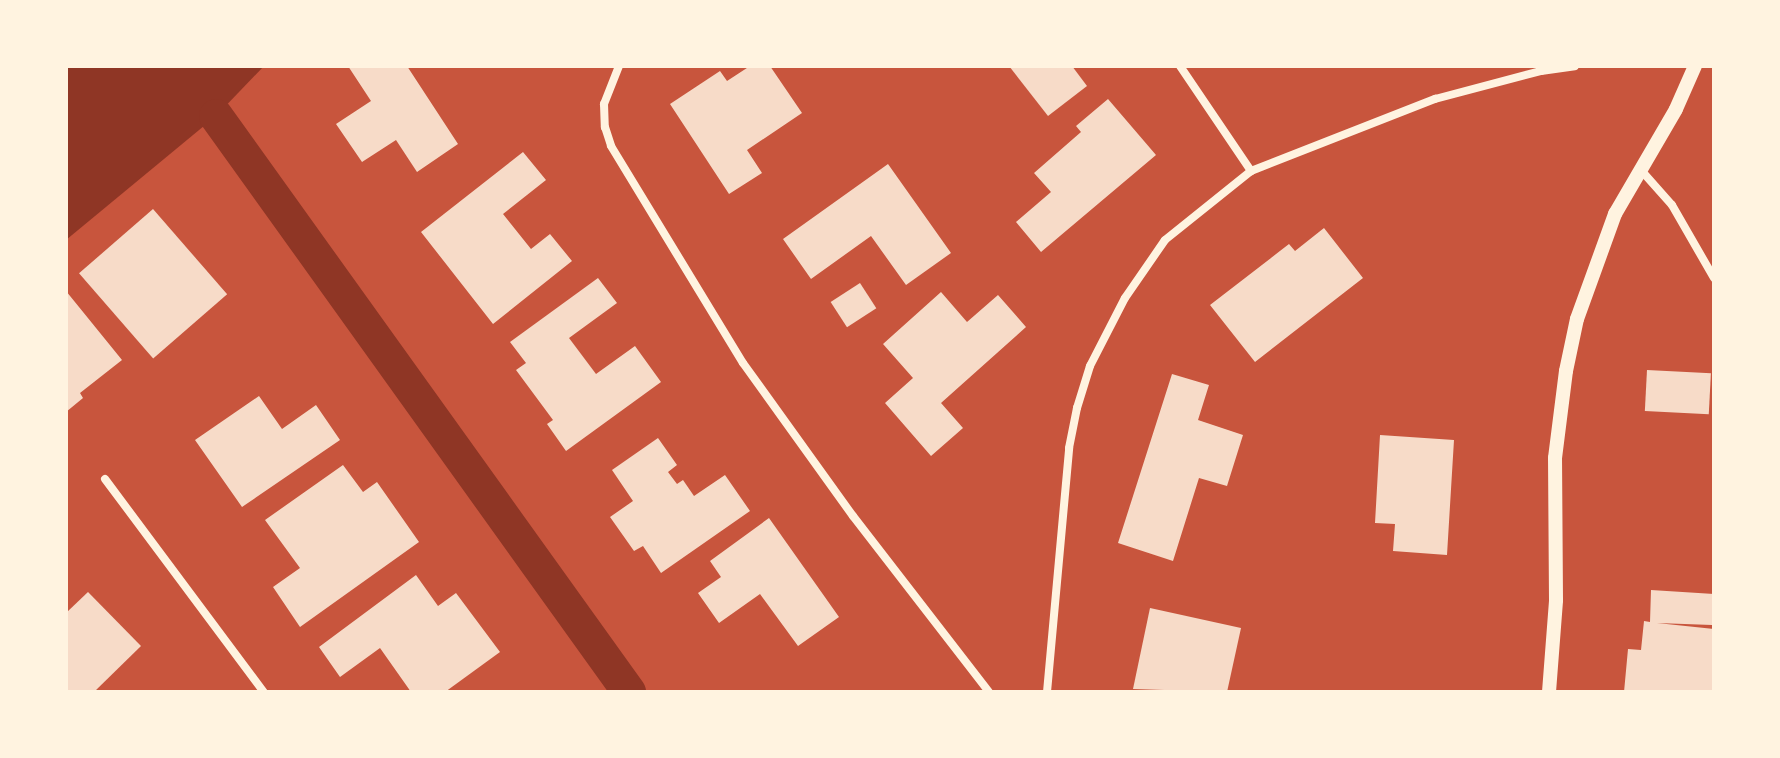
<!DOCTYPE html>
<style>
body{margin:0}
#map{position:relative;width:1780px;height:758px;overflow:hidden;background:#c8553d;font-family:"Work Sans",sans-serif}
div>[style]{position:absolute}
.water>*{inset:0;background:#8f3625}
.canal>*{height:34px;margin:-17px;padding:0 17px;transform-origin:17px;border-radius:17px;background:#8f3625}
.building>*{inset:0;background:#f7dbc8;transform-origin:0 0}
.minor>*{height:8px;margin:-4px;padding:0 4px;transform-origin:4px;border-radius:4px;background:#fff3e0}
.tertiary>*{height:14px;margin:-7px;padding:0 7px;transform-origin:7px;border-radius:7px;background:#fff3e0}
span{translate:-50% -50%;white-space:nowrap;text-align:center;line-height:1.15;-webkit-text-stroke:6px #fff3e0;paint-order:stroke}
.frame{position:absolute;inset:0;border:68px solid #fff3e0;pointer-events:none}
</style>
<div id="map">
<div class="water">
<div style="clip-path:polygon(66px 66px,264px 66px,216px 116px,66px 240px)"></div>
</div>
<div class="canal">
<div style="left:216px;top:116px;width:709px;rotate:54.36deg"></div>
</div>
<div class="building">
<div style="clip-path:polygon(348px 66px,407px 66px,458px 144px,417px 172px,396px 140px,362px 162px,336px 124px,371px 101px)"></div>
<div style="clip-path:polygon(750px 66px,770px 66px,802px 113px,747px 150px,762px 173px,729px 194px,670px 104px,720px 71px,727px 81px)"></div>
<div style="clip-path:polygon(1009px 66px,1072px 66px,1087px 86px,1048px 116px)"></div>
<div style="clip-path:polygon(1108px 99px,1156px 155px,1041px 252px,1016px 222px,1051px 192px,1034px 173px,1081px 132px,1076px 126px)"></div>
<div style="clip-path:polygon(523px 152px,546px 180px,503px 214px,531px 249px,550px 234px,572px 261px,493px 324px,421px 232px)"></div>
<div style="clip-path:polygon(888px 164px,951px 253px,906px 285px,871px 236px,811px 279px,783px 239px)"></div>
<div style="left:153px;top:209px;width:113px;height:98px;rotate:49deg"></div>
<div style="clip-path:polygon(1324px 228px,1363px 278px,1255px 362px,1210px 305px,1289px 244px,1295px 251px)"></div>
<div style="clip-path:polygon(598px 278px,617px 303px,569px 338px,596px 374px,635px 346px,661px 382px,566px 451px,547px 424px,553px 420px,516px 370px,526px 363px,510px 342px)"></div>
<div style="left:860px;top:283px;width:30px;height:35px;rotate:57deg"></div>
<div style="clip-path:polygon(66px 291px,122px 360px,80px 393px,83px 398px,66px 412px)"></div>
<div style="clip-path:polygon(941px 292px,967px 322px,998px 295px,1026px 327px,941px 403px,963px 428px,931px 456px,885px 403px,913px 378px,883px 344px)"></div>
<div style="left:1647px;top:370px;width:64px;height:41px;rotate:3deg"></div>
<div style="clip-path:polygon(1172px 374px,1209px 385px,1198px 420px,1243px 435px,1227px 486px,1199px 478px,1173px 561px,1118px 543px)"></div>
<div style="clip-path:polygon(259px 396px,282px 429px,316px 405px,340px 440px,242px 507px,195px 440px)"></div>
<div style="clip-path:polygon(1380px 435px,1454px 440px,1447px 555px,1393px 551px,1395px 524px,1375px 523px)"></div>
<div style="clip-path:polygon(658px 438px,677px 465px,668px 472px,677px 484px,683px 480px,694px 496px,725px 475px,750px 511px,661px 573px,643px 546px,634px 551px,610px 517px,633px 501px,612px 470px)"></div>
<div style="clip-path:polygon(343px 465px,363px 492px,377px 482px,419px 542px,300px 627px,273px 587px,300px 568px,265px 520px)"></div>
<div style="clip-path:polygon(769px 518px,839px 617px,798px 646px,760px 594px,719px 623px,698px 593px,721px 577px,710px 561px)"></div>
<div style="clip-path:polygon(416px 575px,438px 606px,456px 593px,500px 652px,445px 692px,411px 692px,380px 648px,340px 677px,319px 647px)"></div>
<div style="clip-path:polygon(1651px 590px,1714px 594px,1712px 625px,1657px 623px,1714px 629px,1714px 692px,1624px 692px,1628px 649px,1641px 650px,1644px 621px,1650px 622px)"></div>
<div style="clip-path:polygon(88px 592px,141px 646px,94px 692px,66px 692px,66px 613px)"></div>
<div style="clip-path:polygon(1150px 608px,1241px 628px,1227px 692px,1133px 689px)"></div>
</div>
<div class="minor">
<div style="left:619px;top:66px;width:41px;rotate:111.5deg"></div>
<div style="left:604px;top:104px;width:23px;rotate:88deg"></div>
<div style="left:605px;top:127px;width:20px;rotate:72deg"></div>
<div style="left:611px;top:146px;width:254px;rotate:58.7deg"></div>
<div style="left:743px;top:363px;width:188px;rotate:54.3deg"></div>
<div style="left:853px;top:516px;width:222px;rotate:52.3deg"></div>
<div style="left:1180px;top:66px;width:127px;rotate:55.9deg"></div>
<div style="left:1640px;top:169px;width:48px;rotate:48.4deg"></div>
<div style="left:1672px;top:205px;width:84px;rotate:60.1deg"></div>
<div style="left:105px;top:479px;width:266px;rotate:53.3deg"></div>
<div style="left:1047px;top:692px;width:245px;rotate:-84.8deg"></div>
<div style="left:1069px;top:448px;width:41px;rotate:-78.7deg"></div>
<div style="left:1077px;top:408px;width:44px;rotate:-72.8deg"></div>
<div style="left:1090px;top:366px;width:76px;rotate:-62.8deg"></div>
<div style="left:1125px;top:298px;width:70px;rotate:-55.4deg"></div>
<div style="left:1165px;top:240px;width:110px;rotate:-38.7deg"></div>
<div style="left:1251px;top:171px;width:198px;rotate:-21.4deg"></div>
<div style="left:1435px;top:99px;width:110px;rotate:-14.8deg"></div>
<div style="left:1541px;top:71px;width:34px;rotate:-8deg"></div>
</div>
<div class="tertiary">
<div style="left:1549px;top:692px;width:92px;rotate:-85.6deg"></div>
<div style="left:1556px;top:600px;width:142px;rotate:-90.4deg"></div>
<div style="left:1555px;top:458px;width:88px;rotate:-82.8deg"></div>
<div style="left:1566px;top:371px;width:53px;rotate:-78.1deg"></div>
<div style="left:1577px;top:319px;width:112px;rotate:-70.1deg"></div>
<div style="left:1615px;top:214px;width:121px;rotate:-59.8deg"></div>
<div style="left:1676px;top:109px;width:47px;rotate:-66.2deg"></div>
</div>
<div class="frame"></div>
</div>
